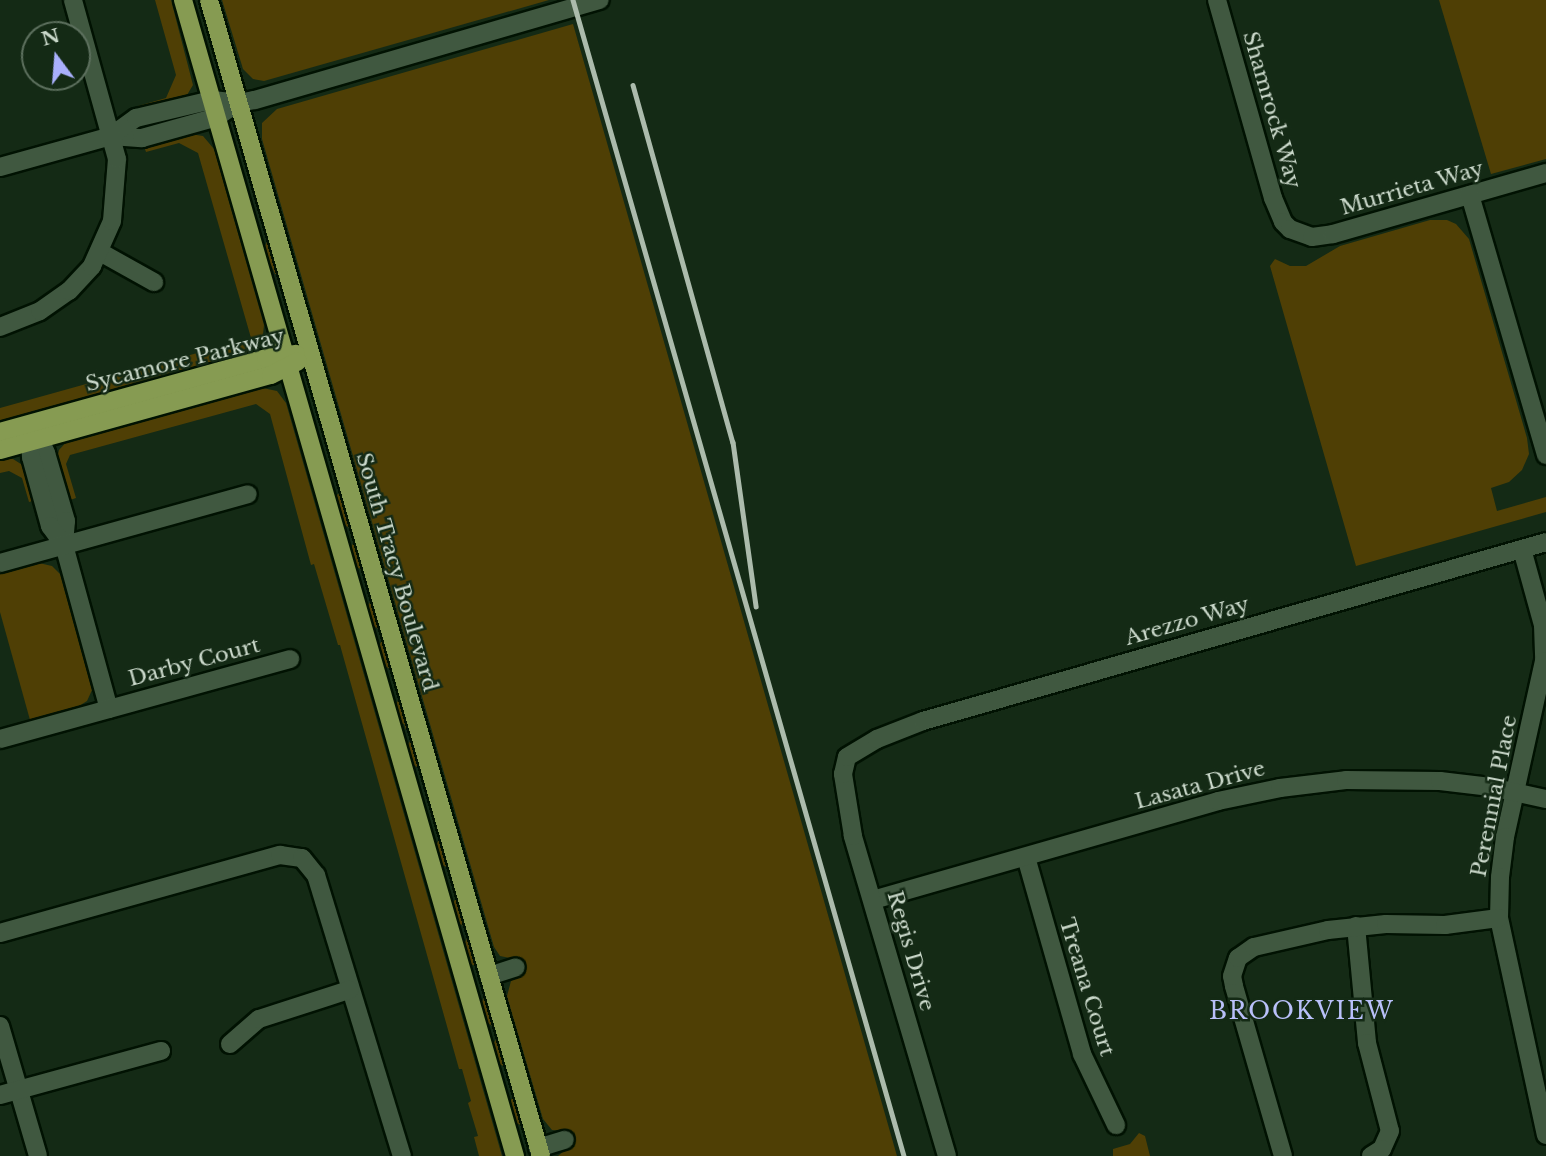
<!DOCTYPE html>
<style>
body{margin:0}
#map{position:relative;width:1546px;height:1156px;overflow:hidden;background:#142a15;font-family:"Libre Baskerville",serif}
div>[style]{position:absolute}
.green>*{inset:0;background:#4f3f05}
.roads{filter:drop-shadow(2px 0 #011202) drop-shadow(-2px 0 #011202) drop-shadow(0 2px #011202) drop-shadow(0 -2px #011202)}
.minor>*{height:18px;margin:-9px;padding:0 9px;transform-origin:9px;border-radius:9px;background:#405840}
.major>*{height:18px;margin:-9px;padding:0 9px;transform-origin:9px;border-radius:9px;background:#869b52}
.rail>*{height:4.5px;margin:-2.25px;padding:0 2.25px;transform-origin:2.25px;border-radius:2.25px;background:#acbbac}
span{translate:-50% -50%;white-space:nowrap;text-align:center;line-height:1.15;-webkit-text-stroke:5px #142a15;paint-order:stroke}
.street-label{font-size:21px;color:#cbd9cb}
.neighbourhood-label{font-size:23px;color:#b9c0f9;letter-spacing:2px}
.north{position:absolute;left:21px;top:21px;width:70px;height:70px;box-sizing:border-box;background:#142a15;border:2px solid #5d705e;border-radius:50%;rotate:344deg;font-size:19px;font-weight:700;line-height:28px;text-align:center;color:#cbd9cb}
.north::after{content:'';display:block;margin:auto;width:24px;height:32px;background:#a9b0fc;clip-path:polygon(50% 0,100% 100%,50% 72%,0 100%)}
</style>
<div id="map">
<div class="green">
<div style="clip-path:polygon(155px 0,171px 0,193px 85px,184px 100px,140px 113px,138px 106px,166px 98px,176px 75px)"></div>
<div style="clip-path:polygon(222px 0,549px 0,264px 81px,253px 79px,243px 69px)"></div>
<div style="clip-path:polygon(1439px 0,1546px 0,1546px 159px,1491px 174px)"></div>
<div style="clip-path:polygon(573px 24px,897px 1156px,558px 1156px,571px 1145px,567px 1131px,552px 1130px,543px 1119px,507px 996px,511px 981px,522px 973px,515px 959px,500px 956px,494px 947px,262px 139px,262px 123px,277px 109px)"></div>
<div style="clip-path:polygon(190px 134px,203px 136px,214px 149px,264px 325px,262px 344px,246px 355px,0 423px,0 408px,251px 338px,198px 153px,179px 143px,146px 152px,144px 146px)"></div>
<div style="clip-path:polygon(1430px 220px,1447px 220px,1456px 224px,1469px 239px,1527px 438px,1529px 454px,1522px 470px,1509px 482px,1491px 488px,1497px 511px,1546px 497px,1546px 512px,1356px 566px,1270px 266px,1275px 259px,1290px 266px,1306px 266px,1340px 246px)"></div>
<div style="clip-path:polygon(268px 240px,273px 252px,280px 274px,275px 274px,271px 265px,267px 265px,263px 250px)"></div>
<div style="clip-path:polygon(258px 387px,277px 391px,286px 403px,502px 1156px,479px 1156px,474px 1137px,478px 1136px,468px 1103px,471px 1101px,462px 1069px,459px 1069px,340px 645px,338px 645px,314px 564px,311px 565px,270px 414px,256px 404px,70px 455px,66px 464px,76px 498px,67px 501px,57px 459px,59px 450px,68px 440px)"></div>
<div style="clip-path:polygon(0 459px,13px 459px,24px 466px,36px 500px,29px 502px,22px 478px,9px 471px,0 473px)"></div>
<div style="clip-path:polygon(339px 494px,347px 511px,353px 530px,341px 523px,333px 496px)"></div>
<div style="clip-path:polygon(356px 539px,366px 572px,353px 565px,349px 550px)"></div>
<div style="clip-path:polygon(39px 563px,52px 566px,60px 574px,92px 690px,87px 701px,79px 706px,30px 720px,0 612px,0 574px)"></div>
<div style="clip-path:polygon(373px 597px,382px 631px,370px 624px,366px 609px)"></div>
<div style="clip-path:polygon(384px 637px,394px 671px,381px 664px,377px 649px)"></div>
<div style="clip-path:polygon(401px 696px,411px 729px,406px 730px,404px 724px,398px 723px,394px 707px)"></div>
<div style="clip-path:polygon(413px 736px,422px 770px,410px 763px,406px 748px)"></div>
<div style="clip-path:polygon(441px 835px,450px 869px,439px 863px,435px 848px)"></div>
<div style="clip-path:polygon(458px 895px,468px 928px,456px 922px,451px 906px)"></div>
<div style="clip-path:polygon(469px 934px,479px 968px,467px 962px,463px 947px)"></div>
<div style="clip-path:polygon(486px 994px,496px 1028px,484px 1021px,480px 1006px)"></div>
<div style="clip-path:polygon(498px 1036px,507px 1068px,496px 1062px,492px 1046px)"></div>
<div style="clip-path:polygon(515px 1094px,524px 1127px,513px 1121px,508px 1105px)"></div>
<div style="clip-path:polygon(1139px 1133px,1145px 1136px,1150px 1156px,1113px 1156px,1113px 1149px,1130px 1144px)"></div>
</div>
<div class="roads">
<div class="minor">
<div style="left:1217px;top:0;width:206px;rotate:74.2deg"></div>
<div style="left:1273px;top:198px;width:26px;rotate:67deg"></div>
<div style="left:1283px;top:222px;width:10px;rotate:45deg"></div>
<div style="left:1290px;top:229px;width:23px;rotate:20deg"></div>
<div style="left:1312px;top:237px;width:21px;rotate:-8deg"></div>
<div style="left:1333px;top:234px;width:222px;rotate:-16deg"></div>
<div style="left:111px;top:136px;width:31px;rotate:4deg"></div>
<div style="left:142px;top:138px;width:78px;rotate:-15.6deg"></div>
<div style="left:217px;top:117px;width:16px;rotate:-35deg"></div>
<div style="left:0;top:167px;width:115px;rotate:-15.6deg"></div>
<div style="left:111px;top:136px;width:31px;rotate:-36deg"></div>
<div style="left:136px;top:118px;width:78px;rotate:-13.3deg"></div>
<div style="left:212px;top:100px;width:27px;rotate:6deg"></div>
<div style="left:239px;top:103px;width:16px;rotate:-11deg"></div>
<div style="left:255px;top:100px;width:359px;rotate:-16.2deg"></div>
<div style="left:1470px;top:195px;width:271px;rotate:73.7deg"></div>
<div style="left:100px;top:252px;width:62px;rotate:29.1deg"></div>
<div style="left:0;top:327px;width:43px;rotate:-21.8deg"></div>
<div style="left:40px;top:311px;width:35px;rotate:-35deg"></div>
<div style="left:69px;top:291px;width:34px;rotate:-47deg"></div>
<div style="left:92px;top:266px;width:49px;rotate:-66deg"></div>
<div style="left:112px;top:221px;width:62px;rotate:-85.4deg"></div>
<div style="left:117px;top:159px;width:165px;rotate:-105.5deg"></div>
<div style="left:34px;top:427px;width:29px;rotate:65deg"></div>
<div style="left:46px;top:453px;width:71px;rotate:73.6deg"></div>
<div style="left:66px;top:521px;width:24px;rotate:95deg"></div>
<div style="left:64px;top:545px;width:170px;rotate:74.7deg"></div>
<div style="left:30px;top:430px;width:27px;rotate:88deg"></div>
<div style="left:31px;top:457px;width:72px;rotate:74.6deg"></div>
<div style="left:50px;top:526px;width:24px;rotate:54deg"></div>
<div style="left:1522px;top:549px;width:79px;rotate:74.6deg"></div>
<div style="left:1543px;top:625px;width:36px;rotate:88deg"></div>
<div style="left:1544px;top:661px;width:180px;rotate:102.5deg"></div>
<div style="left:1505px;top:837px;width:40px;rotate:97.1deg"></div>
<div style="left:1500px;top:877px;width:41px;rotate:91.4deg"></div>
<div style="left:1499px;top:918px;width:222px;rotate:77.8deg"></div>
<div style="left:0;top:563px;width:257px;rotate:-15.5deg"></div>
<div style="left:0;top:739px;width:301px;rotate:-15.4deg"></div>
<div style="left:1026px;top:857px;width:205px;rotate:74.1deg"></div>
<div style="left:1082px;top:1054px;width:79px;rotate:64.4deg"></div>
<div style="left:873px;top:900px;width:359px;rotate:-16deg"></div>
<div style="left:1218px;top:801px;width:63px;rotate:-11.8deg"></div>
<div style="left:1280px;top:788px;width:66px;rotate:-6.9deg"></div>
<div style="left:1346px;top:780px;width:94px;rotate:0.6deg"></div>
<div style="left:1440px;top:781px;width:51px;rotate:6.7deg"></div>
<div style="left:1491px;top:787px;width:56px;rotate:12.3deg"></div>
<div style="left:1356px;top:926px;width:118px;rotate:84.6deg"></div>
<div style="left:1367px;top:1043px;width:91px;rotate:75.4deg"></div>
<div style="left:1390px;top:1131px;width:20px;rotate:114deg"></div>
<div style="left:1382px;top:1149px;width:13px;rotate:148deg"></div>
<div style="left:0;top:933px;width:291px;rotate:-15.6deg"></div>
<div style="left:280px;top:855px;width:22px;rotate:8deg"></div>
<div style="left:302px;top:858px;width:22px;rotate:51deg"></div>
<div style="left:316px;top:875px;width:294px;rotate:73deg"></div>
<div style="left:489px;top:976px;width:28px;rotate:-18deg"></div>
<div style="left:0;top:1026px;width:135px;rotate:73.7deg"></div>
<div style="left:230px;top:1044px;width:38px;rotate:-41deg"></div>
<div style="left:259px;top:1019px;width:95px;rotate:-17.9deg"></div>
<div style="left:0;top:1095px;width:167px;rotate:-15.3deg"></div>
<div style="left:538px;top:1148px;width:28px;rotate:-17deg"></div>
<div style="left:947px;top:1156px;width:334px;rotate:-106.4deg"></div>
<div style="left:853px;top:836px;width:63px;rotate:-99.2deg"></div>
<div style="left:843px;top:774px;width:17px;rotate:-77deg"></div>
<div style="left:847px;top:757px;width:35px;rotate:-31deg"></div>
<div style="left:877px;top:739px;width:49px;rotate:-21.4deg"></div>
<div style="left:923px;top:721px;width:648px;rotate:-16.03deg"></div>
<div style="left:1283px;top:1156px;width:177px;rotate:-106.1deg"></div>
<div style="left:1234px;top:986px;width:10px;rotate:-101deg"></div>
<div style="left:1232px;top:976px;width:19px;rotate:-72deg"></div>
<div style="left:1238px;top:958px;width:19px;rotate:-35deg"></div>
<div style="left:1254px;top:947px;width:76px;rotate:-12.9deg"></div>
<div style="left:1328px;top:930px;width:58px;rotate:-5.9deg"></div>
<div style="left:1386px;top:924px;width:59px;rotate:1deg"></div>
<div style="left:1445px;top:925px;width:54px;rotate:-7.4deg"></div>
</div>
<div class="major">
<div style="left:183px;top:0;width:1203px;rotate:73.98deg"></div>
<div style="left:209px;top:0;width:1203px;rotate:73.98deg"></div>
<div style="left:0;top:432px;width:276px;rotate:-15.5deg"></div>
<div style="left:266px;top:358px;width:30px;rotate:-8deg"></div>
<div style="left:0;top:450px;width:281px;rotate:-15.5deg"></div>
<div style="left:271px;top:375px;width:30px;rotate:-27deg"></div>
</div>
</div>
<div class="rail">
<div style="left:573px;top:0;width:1202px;rotate:74.02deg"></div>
<div style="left:633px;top:85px;width:371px;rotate:74.4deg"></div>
<div style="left:733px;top:442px;width:166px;rotate:82deg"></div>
</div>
<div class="street-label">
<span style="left:1272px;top:110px;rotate:74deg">Shamrock Way</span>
<span style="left:1412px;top:188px;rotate:-16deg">Murrieta Way</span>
<span style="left:185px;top:360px;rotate:-14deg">Sycamore Parkway</span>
<span style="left:397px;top:572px;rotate:74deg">South Tracy Boulevard</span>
<span style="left:1187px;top:621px;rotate:-16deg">Arezzo Way</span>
<span style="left:194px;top:662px;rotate:-15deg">Darby Court</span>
<span style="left:1200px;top:785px;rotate:-15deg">Lasata Drive</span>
<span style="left:1494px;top:796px;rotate:-79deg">Perennial Place</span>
<span style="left:911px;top:951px;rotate:74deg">Regis Drive</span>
<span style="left:1087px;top:987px;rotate:73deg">Treana Court</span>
</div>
<div class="neighbourhood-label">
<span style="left:1302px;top:1011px">BROOKVIEW</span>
</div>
<div class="north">N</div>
</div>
